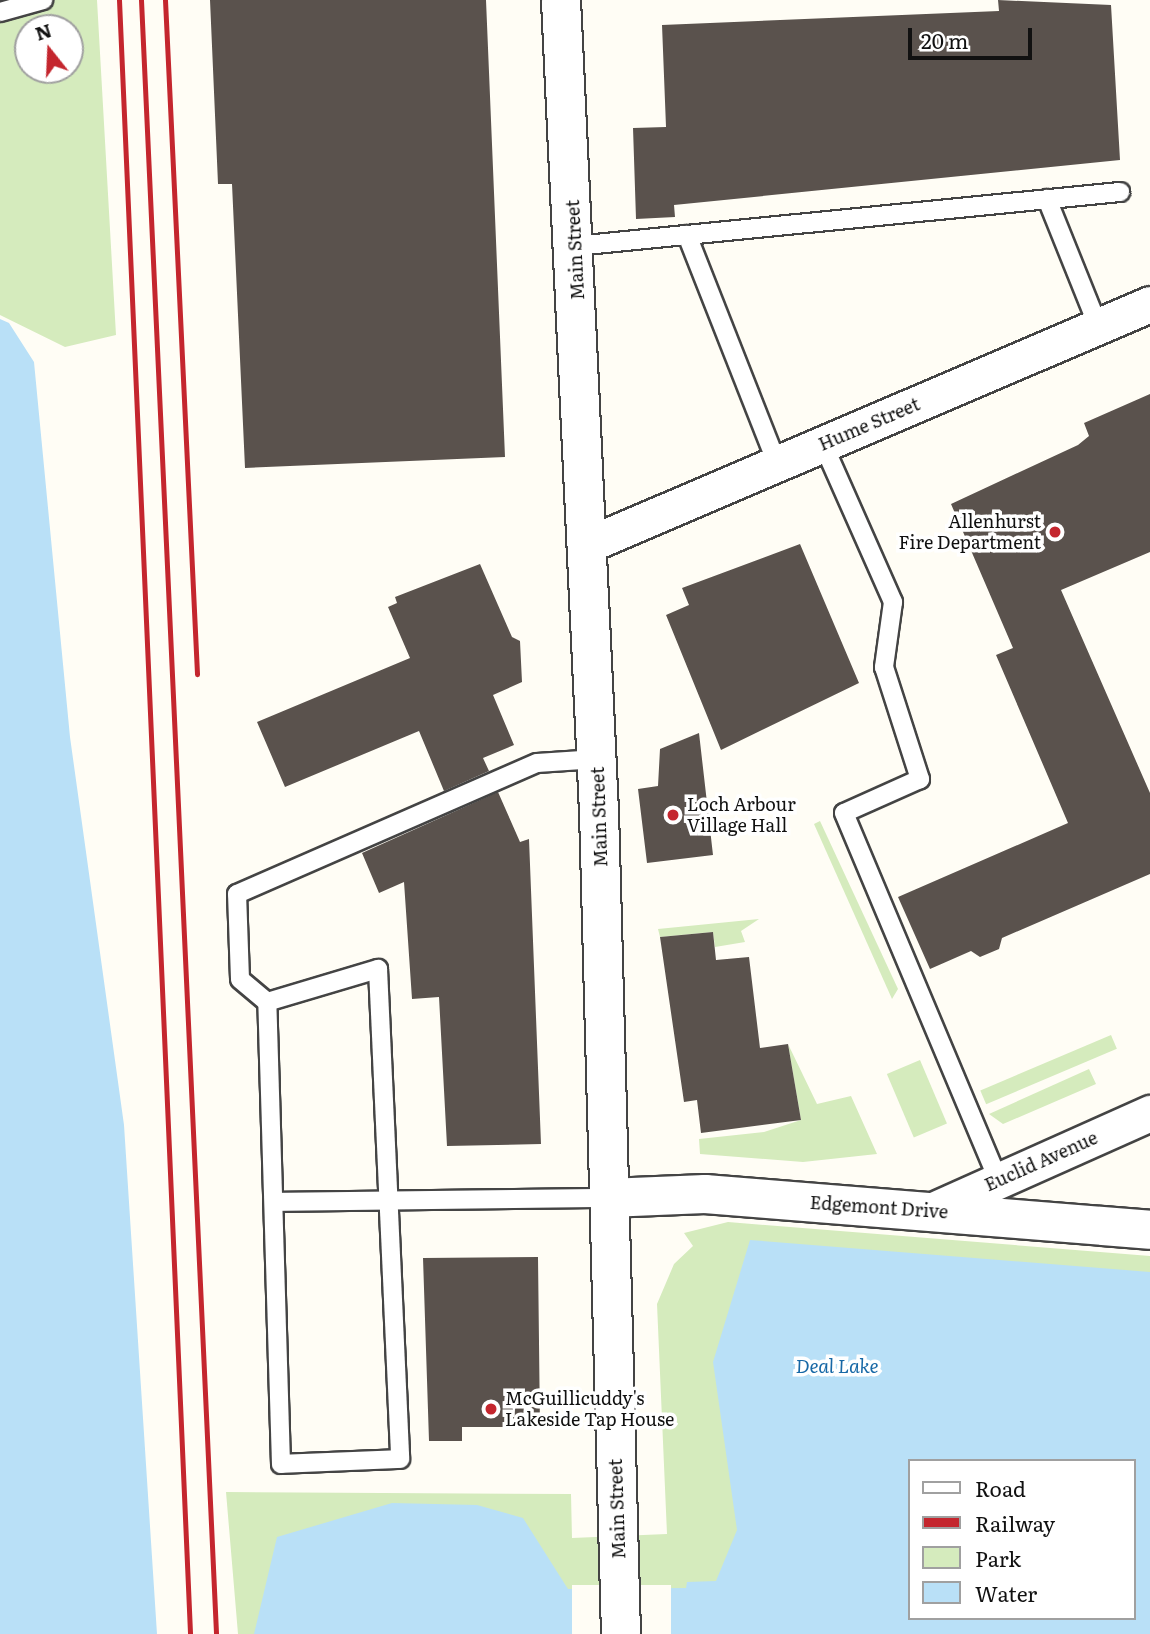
<!DOCTYPE html>
<style>
body{margin:0}
#map{position:relative;width:1150px;height:1634px;overflow:hidden;background:#fffdf5;font-family:Literata,serif}
div>[style]{position:absolute}
.green>*{inset:0;background:#d5ebbd;transform-origin:0 0}
.water>*{inset:0;background:#b9e0f7}
.pier>*{inset:0;background:#fffdf5;transform-origin:0 0}
.building>*{inset:0;background:#5a524d}
.roads{filter:drop-shadow(2px 0 #444) drop-shadow(-2px 0 #444) drop-shadow(0 2px #444) drop-shadow(0 -2px #444)}
.service>*{height:18px;margin:-9px;padding:0 9px;transform-origin:9px;border-radius:9px;background:#fff}
.minor>*{height:35px;margin:-17.5px;padding:0 17.5px;transform-origin:17.5px;border-radius:17.5px;background:#fff}
.tertiary>*{height:38px;margin:-19px;padding:0 19px;transform-origin:19px;border-radius:19px;background:#fff}
.rail>*{height:5px;margin:-2.5px;padding:0 2.5px;transform-origin:2.5px;border-radius:2.5px;background:#c4262e}
.dots>*{width:19px;height:19px;translate:-50% -50%;box-sizing:border-box;border:4px solid #fff;border-radius:50%}
span{translate:-50% -50%;white-space:nowrap;text-align:center;line-height:1.15;-webkit-text-stroke:7px #fff;paint-order:stroke}
.street-label{font-size:18px;color:#111}
.poi-label{font-size:18px;color:#111}
.right{translate:-100% -50%;text-align:right}
.left{translate:0 -50%;text-align:left}
.water-label{font-size:19px;color:#1768a6;font-style:italic}
.legend{position:absolute;left:908px;top:1459px;width:228px;height:161px;box-sizing:border-box;background:#fff;border:2px solid #a0a0a0;margin:0;padding:9px 12px;list-style:none;font-size:21px;color:#111}
.legend li{display:flex;align-items:center;gap:14px;height:35px}
.legend b{width:35px;border:2px solid #a0a0a0}
.north{position:absolute;left:14px;top:14px;width:70px;height:70px;box-sizing:border-box;background:#fff;border:2px solid #a0a0a0;border-radius:50%;rotate:342deg;font-size:19px;font-weight:700;line-height:28px;text-align:center;color:#111}
.north::after{content:'';display:block;margin:auto;width:24px;height:32px;background:#c4262e;clip-path:polygon(50% 0,100% 100%,50% 72%,0 100%)}
.scale{position:absolute;left:908px;top:28px;width:124px;height:32px;box-sizing:border-box;border:4px solid #111;border-top:0;padding-left:9px;font-size:21px;line-height:24px;white-space:nowrap;color:#111;-webkit-text-stroke:5px #fff;paint-order:stroke}
</style>
<div id="map">
<div class="green">
<div style="clip-path:polygon(evenodd,0 0,97px 0,116px 335px,65px 347px,0 315px,0 0,28px 28px,70px 28px,70px 70px,28px 70px,28px 28px)"></div>
<div style="clip-path:polygon(820px 821px,898px 989px,892px 999px,814px 824px)"></div>
<div style="clip-path:polygon(759px 919px,741px 931px,745px 942px,715px 947px,713px 932px,660px 937px,658px 929px)"></div>
<div style="left:1111px;top:1035px;width:15px;height:142px;rotate:67deg"></div>
<div style="clip-path:polygon(788px 1044px,817px 1104px,851px 1096px,877px 1154px,803px 1162px,700px 1154px,699px 1139px,764px 1132px,801px 1120px)"></div>
<div style="left:920px;top:1060px;width:69px;height:36px;rotate:67deg"></div>
<div style="clip-path:polygon(1089px 1069px,1096px 1084px,1003px 1124px,989px 1114px)"></div>
<div style="clip-path:polygon(evenodd,728px 1222px,1150px 1256px,1150px 1634px,238px 1634px,226px 1492px,571px 1494px,572px 1538px,667px 1534px,657px 1304px,674px 1264px,693px 1246px,684px 1233px,728px 1222px,910px 1461px,1134px 1461px,1134px 1618px,910px 1618px,910px 1461px)"></div>
</div>
<div class="water">
<div style="clip-path:polygon(0 319px,9px 323px,34px 362px,70px 737px,124px 1125px,157px 1634px,0 1634px)"></div>
<div style="clip-path:polygon(evenodd,750px 1240px,1150px 1272px,1150px 1634px,254px 1634px,277px 1537px,392px 1503px,477px 1505px,523px 1518px,568px 1589px,686px 1588px,687px 1582px,716px 1581px,737px 1530px,713px 1362px,750px 1240px,910px 1461px,1134px 1461px,1134px 1618px,910px 1618px,910px 1461px)"></div>
</div>
<div class="pier">
<div style="left:572px;top:1585px;width:99px;height:49px"></div>
</div>
<div class="building">
<div style="clip-path:polygon(210px 0,486px 0,505px 457px,245px 468px,232px 184px,218px 184px)"></div>
<div style="clip-path:polygon(998px 0,1111px 5px,1120px 160px,674px 205px,675px 217px,636px 219px,633px 128px,666px 127px,662px 25px,999px 11px)"></div>
<div style="clip-path:polygon(1150px 394px,1150px 552px,1061px 590px,1150px 793px,1150px 874px,1002px 938px,999px 949px,980px 957px,971px 951px,930px 969px,898px 897px,1068px 823px,996px 655px,1013px 648px,951px 504px,1078px 445px,1089px 436px,1084px 423px)"></div>
<div style="clip-path:polygon(800px 544px,859px 683px,721px 750px,666px 615px,689px 605px,682px 588px)"></div>
<div style="clip-path:polygon(480px 564px,512px 637px,520px 641px,522px 682px,493px 695px,514px 745px,483px 758px,489px 771px,444px 791px,419px 731px,285px 787px,257px 722px,410px 658px,388px 607px,397px 603px,395px 597px)"></div>
<div style="clip-path:polygon(699px 733px,713px 855px,647px 863px,638px 789px,658px 786px,660px 749px)"></div>
<div style="clip-path:polygon(498px 792px,520px 842px,529px 839px,541px 1144px,447px 1146px,439px 997px,412px 999px,404px 882px,379px 893px,362px 853px)"></div>
<div style="clip-path:polygon(713px 932px,716px 960px,749px 957px,760px 1048px,788px 1044px,801px 1120px,701px 1133px,697px 1100px,684px 1102px,660px 937px)"></div>
<div style="clip-path:polygon(538px 1257px,540px 1427px,462px 1427px,462px 1441px,429px 1441px,423px 1258px)"></div>
</div>
<div class="roads">
<div class="service">
<div style="left:0;top:12px;width:45px;rotate:-15.6deg"></div>
<div style="left:1047px;top:199px;width:137px;rotate:68.1deg"></div>
<div style="left:687px;top:235px;width:246px;rotate:68.5deg"></div>
<div style="left:575px;top:246px;width:548px;rotate:-5.66deg"></div>
<div style="left:823px;top:444px;width:173px;rotate:66.1deg"></div>
<div style="left:893px;top:602px;width:66px;rotate:97.9deg"></div>
<div style="left:884px;top:667px;width:118px;rotate:72.2deg"></div>
<div style="left:920px;top:779px;width:83px;rotate:155.9deg"></div>
<div style="left:844px;top:813px;width:398px;rotate:67.2deg"></div>
<div style="left:378px;top:969px;width:490px;rotate:87.4deg"></div>
<div style="left:400px;top:1459px;width:119px;rotate:177.6deg"></div>
<div style="left:281px;top:1464px;width:462px;rotate:-91.7deg"></div>
<div style="left:267px;top:1002px;width:116px;rotate:-16.6deg"></div>
<div style="left:267px;top:1002px;width:35px;rotate:-140deg"></div>
<div style="left:240px;top:979px;width:85px;rotate:-92deg"></div>
<div style="left:237px;top:894px;width:327px;rotate:-23.6deg"></div>
<div style="left:537px;top:763px;width:60px;rotate:-3.8deg"></div>
<div style="left:276px;top:1202px;width:332px;rotate:-0.7deg"></div>
</div>
<div class="minor">
<div style="left:587px;top:545px;width:612px;rotate:-23.17deg"></div>
<div style="left:933px;top:1210px;width:238px;rotate:-24.1deg"></div>
</div>
<div class="tertiary">
<div style="left:561px;top:0;width:812px;rotate:87.32deg"></div>
<div style="left:599px;top:811px;width:823px;rotate:88.47deg"></div>
<div style="left:608px;top:1198px;width:97px;rotate:-2.4deg"></div>
<div style="left:705px;top:1194px;width:446px;rotate:4.6deg"></div>
</div>
</div>
<div class="rail">
<div style="left:119px;top:0;width:1636px;rotate:87.51deg"></div>
<div style="left:141px;top:0;width:1636px;rotate:87.37deg"></div>
<div style="left:165px;top:0;width:675px;rotate:87.28deg"></div>
</div>
<div class="dots">
<div style="left:1055px;top:532px;background:#c4262e"></div>
<div style="left:673px;top:815px;background:#c4262e"></div>
<div style="left:491px;top:1409px;background:#c4262e"></div>
</div>
<div class="street-label">
<span style="left:575px;top:250px;rotate:-93deg">Main Street</span>
<span style="left:869px;top:424px;rotate:-23deg">Hume Street</span>
<span style="left:599px;top:817px;rotate:-92deg">Main Street</span>
<span style="left:1041px;top:1161px;rotate:-24deg">Euclid Avenue</span>
<span style="left:879px;top:1207px;rotate:4deg">Edgemont Drive</span>
<span style="left:617px;top:1509px;rotate:-92deg">Main Street</span>
</div>
<div class="poi-label">
<span class="right" style="left:1041px;top:532px">Allenhurst<br>Fire Department</span>
<span class="left" style="left:687px;top:815px">Loch Arbour<br>Village Hall</span>
<span class="left" style="left:505px;top:1409px">McGuillicuddy's<br>Lakeside Tap House</span>
</div>
<div class="water-label">
<span style="left:837px;top:1366px">Deal Lake</span>
</div>
<ul class="legend">
<li><b style="height:9px;background:#fff"></b>Road</li>
<li><b style="height:9px;background:#c4262e"></b>Railway</li>
<li><b style="height:19px;background:#d5ebbd"></b>Park</li>
<li><b style="height:19px;background:#b9e0f7"></b>Water</li>
</ul>
<div class="north">N</div>
<div class="scale">20 m</div>
</div>
